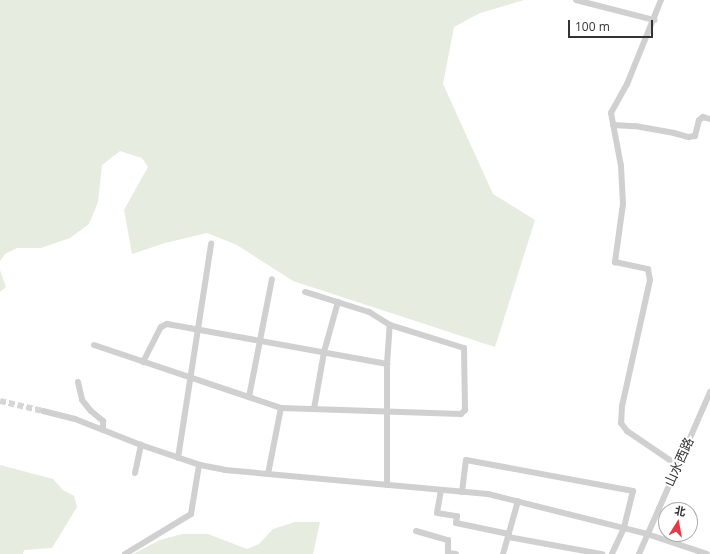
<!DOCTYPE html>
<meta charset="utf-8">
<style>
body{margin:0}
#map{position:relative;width:710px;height:554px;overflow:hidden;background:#fff;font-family:"Open Sans","Noto Sans SC",sans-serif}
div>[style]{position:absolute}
.green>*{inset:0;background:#e6ecdf}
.minor-tunnel>*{height:6px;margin-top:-3px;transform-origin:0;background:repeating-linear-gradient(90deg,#d6d6d6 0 6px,transparent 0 9px)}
.minor>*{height:6px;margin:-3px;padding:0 3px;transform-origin:3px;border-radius:3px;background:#d0d0d0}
span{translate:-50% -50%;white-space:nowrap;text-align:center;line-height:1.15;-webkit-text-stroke:4px #fff;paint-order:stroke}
.street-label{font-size:13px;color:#333}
.north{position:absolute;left:658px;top:502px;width:40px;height:40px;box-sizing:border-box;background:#fff;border:1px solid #adadad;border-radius:50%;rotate:11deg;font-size:11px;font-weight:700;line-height:16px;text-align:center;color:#333}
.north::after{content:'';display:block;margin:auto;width:14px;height:18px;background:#e63946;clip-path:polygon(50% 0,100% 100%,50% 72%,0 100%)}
.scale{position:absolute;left:568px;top:20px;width:85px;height:18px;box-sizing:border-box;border:2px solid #333;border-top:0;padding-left:5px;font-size:12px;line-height:14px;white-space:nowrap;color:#333;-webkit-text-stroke:3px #fff;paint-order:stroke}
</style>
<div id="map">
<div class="green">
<div style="clip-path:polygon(0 0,524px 0,480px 13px,454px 27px,443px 84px,493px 194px,535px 220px,495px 347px,293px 281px,237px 245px,207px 233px,165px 243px,132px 254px,124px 210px,148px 167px,142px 158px,120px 151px,102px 165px,98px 202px,89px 224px,70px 238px,41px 248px,17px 248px,5px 254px,0 261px)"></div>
<div style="clip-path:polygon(0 270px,6px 287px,0 292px)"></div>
<div style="clip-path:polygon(0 465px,53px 479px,63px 490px,74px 496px,77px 507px,52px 548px,24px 550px,23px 554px,0 554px)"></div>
<div style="clip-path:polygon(295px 522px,320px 522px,313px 554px,133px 554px,160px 540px,182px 534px,208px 534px,247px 549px,259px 544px,273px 529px)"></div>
</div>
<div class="minor-tunnel">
<div style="left:0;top:401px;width:44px;rotate:13.1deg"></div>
</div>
<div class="minor">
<div style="left:576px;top:0;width:81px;rotate:14.4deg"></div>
<div style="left:661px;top:0;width:91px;rotate:112deg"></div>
<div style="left:627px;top:84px;width:33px;rotate:119deg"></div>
<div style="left:611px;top:113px;width:54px;rotate:79.3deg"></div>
<div style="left:621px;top:166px;width:38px;rotate:87deg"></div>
<div style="left:623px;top:204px;width:59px;rotate:97.9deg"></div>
<div style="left:615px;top:262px;width:34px;rotate:12deg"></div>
<div style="left:648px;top:269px;width:11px;rotate:80deg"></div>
<div style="left:650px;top:280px;width:129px;rotate:102.5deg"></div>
<div style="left:622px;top:406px;width:17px;rotate:93deg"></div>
<div style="left:621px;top:423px;width:10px;rotate:53deg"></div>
<div style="left:627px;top:431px;width:60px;rotate:34.2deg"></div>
<div style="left:613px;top:125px;width:22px;rotate:3deg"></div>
<div style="left:635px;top:126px;width:40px;rotate:10deg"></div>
<div style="left:674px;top:133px;width:15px;rotate:16deg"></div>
<div style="left:688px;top:137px;width:7px;rotate:-8deg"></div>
<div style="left:695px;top:136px;width:16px;rotate:-76deg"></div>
<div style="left:699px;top:120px;width:5px;rotate:-37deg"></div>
<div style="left:703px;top:117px;width:7px;rotate:16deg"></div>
<div style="left:94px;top:345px;width:197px;rotate:18.6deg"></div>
<div style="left:281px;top:408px;width:180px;rotate:1.9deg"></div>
<div style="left:461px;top:414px;width:6px;rotate:-45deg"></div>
<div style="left:465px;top:410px;width:62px;rotate:-90.9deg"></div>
<div style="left:464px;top:348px;width:77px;rotate:-162.7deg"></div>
<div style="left:390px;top:325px;width:25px;rotate:-148deg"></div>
<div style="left:369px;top:312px;width:67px;rotate:-162.6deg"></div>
<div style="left:143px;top:362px;width:39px;rotate:-63deg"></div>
<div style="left:161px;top:327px;width:7px;rotate:-27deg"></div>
<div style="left:167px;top:324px;width:224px;rotate:10.3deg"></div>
<div style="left:78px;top:382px;width:18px;rotate:77deg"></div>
<div style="left:82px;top:400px;width:14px;rotate:51deg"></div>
<div style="left:91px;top:411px;width:16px;rotate:40deg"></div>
<div style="left:103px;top:421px;width:9px;rotate:90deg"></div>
<div style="left:249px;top:397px;width:120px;rotate:-79deg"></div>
<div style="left:314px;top:409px;width:58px;rotate:-80deg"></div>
<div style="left:324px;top:352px;width:52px;rotate:-74.4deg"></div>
<div style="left:43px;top:411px;width:33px;rotate:14deg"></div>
<div style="left:75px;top:419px;width:71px;rotate:21.5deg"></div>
<div style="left:141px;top:445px;width:62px;rotate:18.7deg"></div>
<div style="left:200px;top:465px;width:25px;rotate:11deg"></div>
<div style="left:225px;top:470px;width:264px;rotate:5.2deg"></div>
<div style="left:488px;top:494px;width:164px;rotate:14.1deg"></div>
<div style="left:647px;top:534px;width:63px;rotate:18.4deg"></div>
<div style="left:178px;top:458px;width:217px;rotate:-81.2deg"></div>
<div style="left:135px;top:473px;width:29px;rotate:-78deg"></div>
<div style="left:268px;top:474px;width:67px;rotate:-78.9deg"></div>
<div style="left:387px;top:485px;width:121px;rotate:-90deg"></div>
<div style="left:387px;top:364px;width:39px;rotate:-86deg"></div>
<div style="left:441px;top:490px;width:23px;rotate:100deg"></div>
<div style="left:437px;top:513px;width:20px;rotate:9deg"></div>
<div style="left:457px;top:516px;width:7px;rotate:98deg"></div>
<div style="left:456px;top:523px;width:54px;rotate:11.7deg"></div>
<div style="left:462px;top:492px;width:32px;rotate:-83deg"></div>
<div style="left:466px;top:460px;width:170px;rotate:10.5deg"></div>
<div style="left:633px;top:491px;width:38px;rotate:104deg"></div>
<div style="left:624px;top:528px;width:29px;rotate:115deg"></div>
<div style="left:416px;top:531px;width:33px;rotate:16deg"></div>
<div style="left:448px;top:540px;width:13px;rotate:90deg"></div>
<div style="left:448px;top:553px;width:8px;rotate:7deg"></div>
<div style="left:508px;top:537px;width:96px;rotate:10.3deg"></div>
<div style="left:125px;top:554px;width:77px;rotate:-31.2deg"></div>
<div style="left:191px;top:514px;width:50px;rotate:-80.7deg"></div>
<div style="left:503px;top:554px;width:55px;rotate:-74.2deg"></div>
<div style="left:639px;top:554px;width:177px;rotate:-66.3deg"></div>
</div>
<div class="street-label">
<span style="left:679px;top:462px;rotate:-66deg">山水西路</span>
</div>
<div class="north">北</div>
<div class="scale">100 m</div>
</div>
